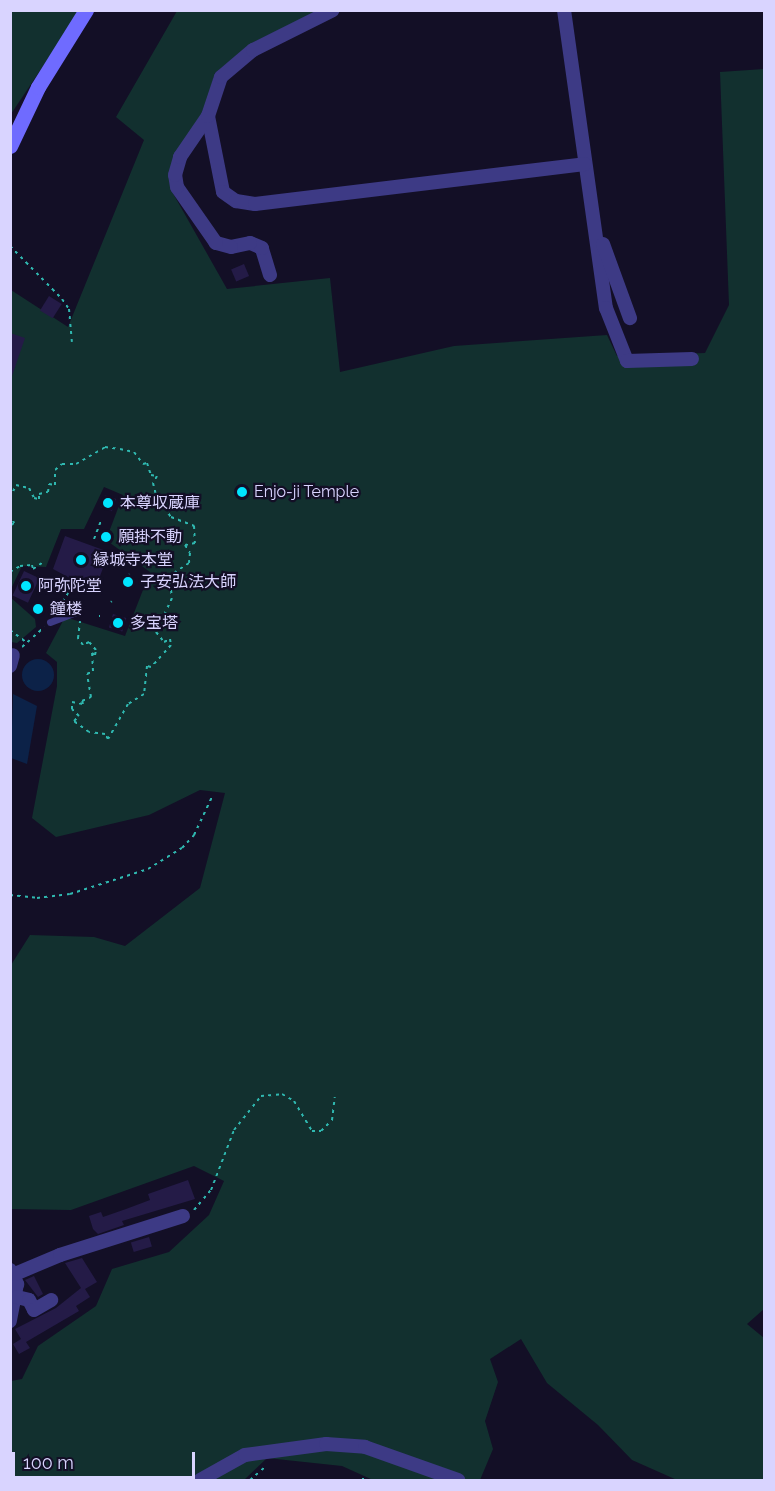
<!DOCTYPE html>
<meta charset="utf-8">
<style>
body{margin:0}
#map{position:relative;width:775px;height:1491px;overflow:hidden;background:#130f26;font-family:Raleway,"Noto Sans JP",sans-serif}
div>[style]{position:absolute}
.green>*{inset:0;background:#12302f}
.water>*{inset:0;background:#0c2248}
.round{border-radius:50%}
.building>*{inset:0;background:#241b47;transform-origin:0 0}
.path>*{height:2px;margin-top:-1px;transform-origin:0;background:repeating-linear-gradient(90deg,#2fb8b0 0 3px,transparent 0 7.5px)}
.lane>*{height:7px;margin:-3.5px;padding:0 3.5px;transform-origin:3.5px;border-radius:3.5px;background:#3d3a85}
.street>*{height:14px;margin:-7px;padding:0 7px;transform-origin:7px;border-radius:7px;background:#3d3a85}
.secondary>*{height:15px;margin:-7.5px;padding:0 7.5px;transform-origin:7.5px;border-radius:7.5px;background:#6f6bff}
.dots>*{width:16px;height:16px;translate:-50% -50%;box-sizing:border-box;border:3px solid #130f26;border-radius:50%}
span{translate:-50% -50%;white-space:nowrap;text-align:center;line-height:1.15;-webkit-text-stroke:4.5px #130f26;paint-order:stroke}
.poi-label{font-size:16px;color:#d9d4ff}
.left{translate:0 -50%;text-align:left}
.frame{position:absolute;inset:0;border:12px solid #d9d4ff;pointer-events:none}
.scale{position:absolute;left:12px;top:1452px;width:183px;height:27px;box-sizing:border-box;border:3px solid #d9d4ff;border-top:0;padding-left:8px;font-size:18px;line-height:21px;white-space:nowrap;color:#d9d4ff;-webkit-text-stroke:4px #130f26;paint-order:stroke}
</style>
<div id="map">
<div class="green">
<div style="clip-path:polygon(11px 11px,80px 11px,11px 114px)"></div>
<div style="clip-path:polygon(177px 11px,318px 11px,252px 43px,215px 73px,203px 115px,170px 188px,227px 289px,330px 278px,340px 372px,454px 346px,607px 335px,617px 356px,705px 353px,729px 305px,720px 72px,764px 69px,764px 1309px,747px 1324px,764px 1338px,764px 1480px,677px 1480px,632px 1460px,598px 1425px,547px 1383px,521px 1339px,490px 1359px,498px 1382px,485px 1421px,493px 1449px,480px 1480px,373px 1480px,342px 1466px,267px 1458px,244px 1480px,11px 1480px,11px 1381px,22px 1379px,38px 1346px,96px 1306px,112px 1269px,169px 1252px,209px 1215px,224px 1181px,194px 1166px,71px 1210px,11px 1209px,11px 965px,30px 935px,94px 937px,125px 946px,200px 888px,225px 793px,200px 790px,149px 815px,56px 837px,32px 818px,57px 686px,57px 662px,46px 653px,65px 617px,125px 636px,150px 572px,106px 540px,123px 495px,104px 487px,84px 529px,61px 529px,46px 567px,22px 566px,11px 589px,11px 290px,68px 327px,144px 140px,116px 117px)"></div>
<div style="clip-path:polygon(10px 597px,35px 619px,36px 627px,17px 643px,11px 642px)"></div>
</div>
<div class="water">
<div class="round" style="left:22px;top:659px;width:32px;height:32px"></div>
<div style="clip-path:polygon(13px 694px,37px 706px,27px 764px,11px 758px)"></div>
</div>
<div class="building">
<div style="left:244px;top:264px;width:13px;height:14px;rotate:67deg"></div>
<div style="left:49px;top:296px;width:15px;height:17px;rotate:32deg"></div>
<div style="clip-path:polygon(10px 333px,25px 338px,12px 376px,10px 375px)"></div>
<div style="left:105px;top:495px;width:12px;height:13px;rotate:20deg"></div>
<div style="clip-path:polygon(65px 536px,109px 552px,97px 584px,83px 579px,81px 584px,53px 569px)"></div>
<div style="left:24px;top:571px;width:17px;height:27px;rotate:25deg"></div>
<div style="left:113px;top:614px;width:14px;height:14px;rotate:17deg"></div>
<div style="clip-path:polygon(188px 1180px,195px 1199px,122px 1221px,124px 1225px,98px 1234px,93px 1229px,89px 1216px,101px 1212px,103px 1217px,126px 1209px,150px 1200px,148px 1194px)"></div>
<div style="left:149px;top:1237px;width:10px;height:19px;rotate:73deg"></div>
<div style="clip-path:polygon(82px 1258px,97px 1282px,85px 1289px,90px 1297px,76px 1306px,79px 1311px,26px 1342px,30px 1348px,19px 1354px,13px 1344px,21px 1339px,15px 1329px,56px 1308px,81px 1288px,65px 1263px)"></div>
<div style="clip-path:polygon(34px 1276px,43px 1294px,38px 1297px,25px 1280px)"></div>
</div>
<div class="path">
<div style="left:10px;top:246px;width:74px;rotate:45.5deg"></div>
<div style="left:62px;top:299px;width:12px;rotate:55deg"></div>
<div style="left:69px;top:309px;width:33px;rotate:85deg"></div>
<div style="left:10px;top:498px;width:14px;rotate:-65deg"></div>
<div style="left:16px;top:485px;width:13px;rotate:13deg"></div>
<div style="left:29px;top:488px;width:11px;rotate:63deg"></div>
<div style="left:34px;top:498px;width:5px;rotate:11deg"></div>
<div style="left:39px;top:499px;width:5px;rotate:-90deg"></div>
<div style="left:39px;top:494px;width:9px;rotate:-13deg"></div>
<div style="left:48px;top:492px;width:8px;rotate:-83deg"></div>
<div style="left:49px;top:484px;width:6px;rotate:9deg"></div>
<div style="left:55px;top:485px;width:15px;rotate:-90deg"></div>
<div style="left:55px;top:470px;width:9px;rotate:-41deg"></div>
<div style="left:62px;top:464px;width:14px"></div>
<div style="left:76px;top:464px;width:34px;rotate:-30deg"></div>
<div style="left:105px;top:447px;width:15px;rotate:8deg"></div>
<div style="left:120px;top:449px;width:14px;rotate:12deg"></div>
<div style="left:134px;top:452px;width:15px;rotate:53deg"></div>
<div style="left:143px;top:464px;width:4px;rotate:-14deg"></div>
<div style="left:147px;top:463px;width:13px;rotate:72deg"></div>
<div style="left:151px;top:475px;width:6px;rotate:9deg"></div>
<div style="left:157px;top:476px;width:8px;rotate:120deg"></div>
<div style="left:153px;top:483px;width:12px;rotate:76deg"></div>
<div style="left:156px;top:495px;width:27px;rotate:56deg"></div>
<div style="left:171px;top:517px;width:25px;rotate:21deg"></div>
<div style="left:194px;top:526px;width:17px;rotate:87deg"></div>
<div style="left:195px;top:543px;width:10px;rotate:169deg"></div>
<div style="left:185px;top:545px;width:9px;rotate:58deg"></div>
<div style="left:190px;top:553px;width:10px;rotate:96deg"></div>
<div style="left:189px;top:563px;width:17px;rotate:147deg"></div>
<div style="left:175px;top:572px;width:12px;rotate:114deg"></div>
<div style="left:170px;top:583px;width:15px;rotate:82deg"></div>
<div style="left:172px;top:598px;width:38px;rotate:115deg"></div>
<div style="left:156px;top:632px;width:13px;rotate:51deg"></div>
<div style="left:164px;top:642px;width:7px;rotate:-27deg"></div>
<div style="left:170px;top:639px;width:6px;rotate:81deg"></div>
<div style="left:171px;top:645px;width:30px;rotate:132deg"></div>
<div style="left:151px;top:667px;width:4px;rotate:-166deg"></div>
<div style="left:147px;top:666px;width:28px;rotate:96deg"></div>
<div style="left:144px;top:694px;width:19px;rotate:148deg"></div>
<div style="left:128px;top:704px;width:40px;rotate:119.7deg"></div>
<div style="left:108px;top:739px;width:6px;rotate:-121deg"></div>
<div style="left:105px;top:734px;width:16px;rotate:-173deg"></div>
<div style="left:89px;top:732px;width:19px;rotate:-144deg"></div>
<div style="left:74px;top:721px;width:7px;rotate:-45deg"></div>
<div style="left:79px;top:716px;width:10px;rotate:-135deg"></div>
<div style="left:72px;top:709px;width:7px;rotate:-90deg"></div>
<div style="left:72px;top:702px;width:11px;rotate:10deg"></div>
<div style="left:83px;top:704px;width:3px;rotate:-108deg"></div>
<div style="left:82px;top:701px;width:10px;rotate:-24deg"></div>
<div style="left:91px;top:697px;width:23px;rotate:-100deg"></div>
<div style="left:87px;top:674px;width:7px;rotate:-27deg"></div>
<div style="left:93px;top:671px;width:18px;rotate:-93deg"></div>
<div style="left:92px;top:653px;width:4px;rotate:34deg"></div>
<div style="left:95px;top:655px;width:5px;rotate:-79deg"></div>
<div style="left:96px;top:650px;width:11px;rotate:-131deg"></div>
<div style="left:89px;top:642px;width:7px;rotate:153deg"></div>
<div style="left:83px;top:645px;width:9px;rotate:-126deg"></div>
<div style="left:78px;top:638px;width:17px;rotate:-83deg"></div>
<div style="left:10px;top:514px;width:10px;rotate:66deg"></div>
<div style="left:14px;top:523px;width:5px;rotate:143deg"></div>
<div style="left:94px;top:539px;width:22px;rotate:-69deg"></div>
<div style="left:10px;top:572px;width:12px;rotate:-31deg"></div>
<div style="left:20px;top:566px;width:12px;rotate:-5deg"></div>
<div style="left:32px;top:565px;width:4px;rotate:76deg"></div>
<div style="left:33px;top:569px;width:14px;rotate:-34deg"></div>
<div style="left:129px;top:575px;width:1px;rotate:-45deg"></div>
<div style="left:111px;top:602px;width:1px;rotate:-45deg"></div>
<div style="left:59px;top:608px;width:23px;rotate:-59deg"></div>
<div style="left:99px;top:616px;width:1px"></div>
<div style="left:10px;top:630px;width:21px;rotate:37deg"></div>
<div style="left:22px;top:647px;width:30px;rotate:-42deg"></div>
<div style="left:10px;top:895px;width:27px;rotate:6deg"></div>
<div style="left:37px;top:898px;width:33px;rotate:-7deg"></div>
<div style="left:70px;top:894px;width:82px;rotate:-17.8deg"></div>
<div style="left:148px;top:869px;width:40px;rotate:-32deg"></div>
<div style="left:182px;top:848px;width:18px;rotate:-47deg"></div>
<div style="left:194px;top:835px;width:42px;rotate:-64.7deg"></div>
<div style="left:194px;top:1210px;width:26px;rotate:-50deg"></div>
<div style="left:211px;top:1190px;width:64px;rotate:-69deg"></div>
<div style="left:234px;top:1130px;width:43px;rotate:-51.5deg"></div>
<div style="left:261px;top:1096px;width:21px;rotate:-5deg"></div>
<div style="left:282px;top:1094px;width:14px;rotate:30deg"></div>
<div style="left:294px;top:1101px;width:35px;rotate:59deg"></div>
<div style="left:312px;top:1131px;width:9px"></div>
<div style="left:321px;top:1131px;width:16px;rotate:-45deg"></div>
<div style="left:332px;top:1120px;width:23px;rotate:-83deg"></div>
<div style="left:363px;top:1478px;width:2px;rotate:90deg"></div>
<div style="left:250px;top:1480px;width:21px;rotate:-41deg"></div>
</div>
<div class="lane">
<div style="left:50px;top:622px;width:30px;rotate:-21deg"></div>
</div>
<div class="street">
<div style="left:564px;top:10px;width:301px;rotate:82deg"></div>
<div style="left:606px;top:308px;width:57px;rotate:68.4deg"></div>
<div style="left:627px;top:361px;width:65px;rotate:-1.8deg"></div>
<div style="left:208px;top:116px;width:77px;rotate:78.8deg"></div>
<div style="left:223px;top:192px;width:16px;rotate:35deg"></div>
<div style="left:236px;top:201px;width:19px;rotate:9deg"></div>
<div style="left:255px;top:204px;width:332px;rotate:-6.9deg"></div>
<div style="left:603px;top:244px;width:79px;rotate:70deg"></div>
<div style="left:270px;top:275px;width:28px;rotate:-107deg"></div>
<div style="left:262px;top:248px;width:13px;rotate:-157deg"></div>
<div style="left:250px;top:243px;width:19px;rotate:168deg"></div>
<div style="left:231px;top:247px;width:16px;rotate:-165deg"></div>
<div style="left:216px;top:243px;width:68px;rotate:-124.9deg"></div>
<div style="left:177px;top:187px;width:12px;rotate:-99deg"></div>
<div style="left:175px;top:175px;width:19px;rotate:-74deg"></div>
<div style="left:180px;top:157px;width:50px;rotate:-55.7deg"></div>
<div style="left:208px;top:116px;width:41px;rotate:-71.6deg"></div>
<div style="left:221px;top:77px;width:42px;rotate:-40.2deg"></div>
<div style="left:253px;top:50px;width:89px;rotate:-26.6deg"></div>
<div style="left:10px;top:666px;width:11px;rotate:-75deg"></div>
<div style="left:10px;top:1270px;width:16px;rotate:63deg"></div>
<div style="left:17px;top:1284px;width:38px;rotate:101deg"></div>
<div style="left:15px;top:1274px;width:49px;rotate:-22.9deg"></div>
<div style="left:60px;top:1255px;width:129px;rotate:-17.6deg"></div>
<div style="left:17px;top:1297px;width:12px;rotate:14deg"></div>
<div style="left:29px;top:1300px;width:11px;rotate:63deg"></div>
<div style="left:34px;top:1310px;width:20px;rotate:-30deg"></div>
<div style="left:200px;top:1480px;width:51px;rotate:-29.1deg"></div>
<div style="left:245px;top:1455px;width:82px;rotate:-7.7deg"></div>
<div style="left:326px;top:1444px;width:39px;rotate:4deg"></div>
<div style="left:365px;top:1447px;width:99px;rotate:19.5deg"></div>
</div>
<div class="secondary">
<div style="left:10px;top:146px;width:65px;rotate:-64.6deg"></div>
<div style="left:38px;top:87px;width:91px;rotate:-58.1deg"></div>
</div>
<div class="dots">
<div style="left:242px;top:492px;background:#00e5ff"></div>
<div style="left:108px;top:503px;background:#00e5ff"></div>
<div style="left:106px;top:537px;background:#00e5ff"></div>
<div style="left:81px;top:560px;background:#00e5ff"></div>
<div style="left:128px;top:582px;background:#00e5ff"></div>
<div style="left:26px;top:586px;background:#00e5ff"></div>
<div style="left:38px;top:609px;background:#00e5ff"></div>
<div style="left:118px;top:623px;background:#00e5ff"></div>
</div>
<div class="poi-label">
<span class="left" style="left:254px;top:492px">Enjo-ji Temple</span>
<span class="left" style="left:120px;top:503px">本尊収蔵庫</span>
<span class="left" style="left:118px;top:537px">願掛不動</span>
<span class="left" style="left:93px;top:560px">縁城寺本堂</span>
<span class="left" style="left:140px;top:582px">子安弘法大師</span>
<span class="left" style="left:38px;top:586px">阿弥陀堂</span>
<span class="left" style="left:50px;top:609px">鐘楼</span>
<span class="left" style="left:130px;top:623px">多宝塔</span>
</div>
<div class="frame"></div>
<div class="scale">100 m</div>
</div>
